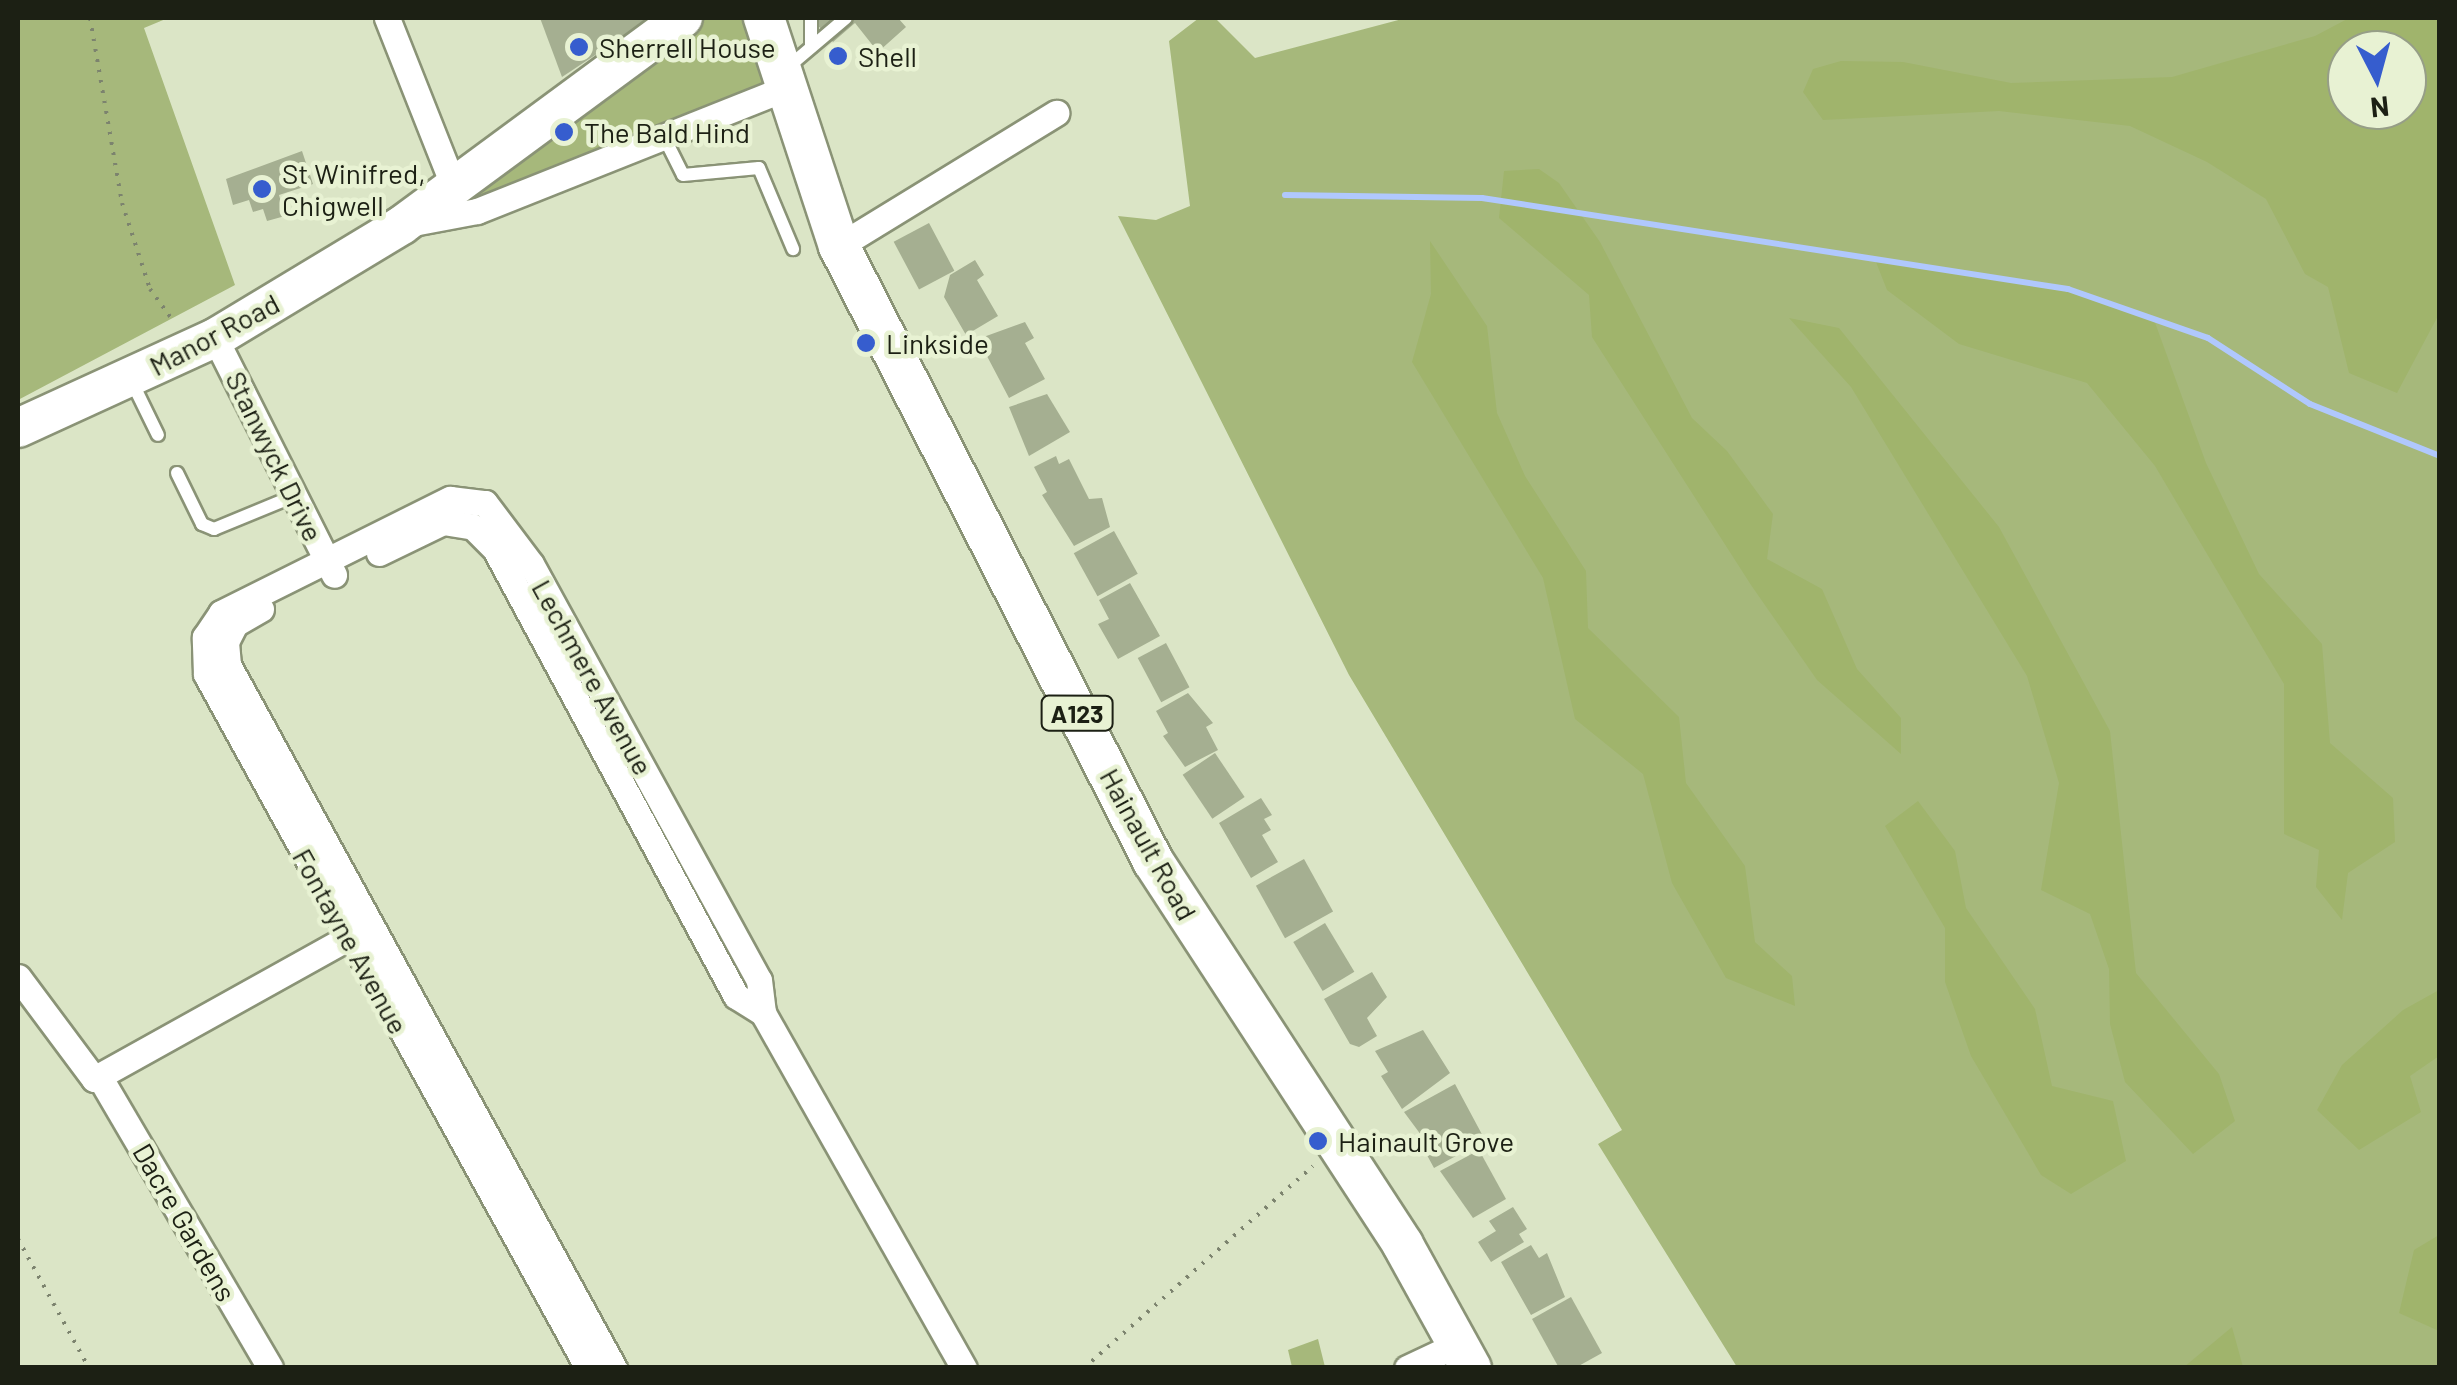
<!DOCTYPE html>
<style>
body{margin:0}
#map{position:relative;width:2457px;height:1385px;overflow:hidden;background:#dbe5c6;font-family:Barlow,sans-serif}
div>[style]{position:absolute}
.green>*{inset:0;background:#a6b87b}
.forest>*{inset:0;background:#a0b46c}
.stream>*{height:6px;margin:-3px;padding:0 3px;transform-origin:3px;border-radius:3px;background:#b0c8fd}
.building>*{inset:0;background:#a5af91;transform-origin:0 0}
.path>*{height:4px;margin-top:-2px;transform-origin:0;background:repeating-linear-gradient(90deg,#7c836e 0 2.5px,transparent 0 10.5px)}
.roads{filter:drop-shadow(2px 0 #8a9376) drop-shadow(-2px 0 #8a9376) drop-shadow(0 2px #8a9376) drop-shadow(0 -2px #8a9376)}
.service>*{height:12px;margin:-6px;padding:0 6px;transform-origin:6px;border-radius:6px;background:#fff}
.minor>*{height:25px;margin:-12.5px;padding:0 12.5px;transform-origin:12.5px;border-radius:12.5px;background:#fff}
.secondary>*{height:38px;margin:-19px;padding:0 19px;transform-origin:19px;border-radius:19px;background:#fff}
.primary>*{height:40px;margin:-20px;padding:0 20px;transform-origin:20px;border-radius:20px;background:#fff}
.dots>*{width:28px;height:28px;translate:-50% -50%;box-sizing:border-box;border:5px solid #e8f2d3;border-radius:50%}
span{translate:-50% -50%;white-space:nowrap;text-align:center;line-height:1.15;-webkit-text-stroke:9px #e8f2d3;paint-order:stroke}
.shield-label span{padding:2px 8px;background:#e8f2d3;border:2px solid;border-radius:8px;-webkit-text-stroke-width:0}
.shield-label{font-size:25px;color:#1c2014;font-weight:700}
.poi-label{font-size:28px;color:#1c2014}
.left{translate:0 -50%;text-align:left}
.street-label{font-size:28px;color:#1c2014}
.frame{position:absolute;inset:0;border:20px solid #1c2014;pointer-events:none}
.north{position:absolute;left:2327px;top:30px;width:100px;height:100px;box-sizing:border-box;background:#e8f2d3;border:2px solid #969e87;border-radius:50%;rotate:174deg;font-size:28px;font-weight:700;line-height:40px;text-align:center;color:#1c2014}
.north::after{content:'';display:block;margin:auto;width:35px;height:45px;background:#365dce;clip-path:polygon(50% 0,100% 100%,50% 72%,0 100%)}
</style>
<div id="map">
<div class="green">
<div style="clip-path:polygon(18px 18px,168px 18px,144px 28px,235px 285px,18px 400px)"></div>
<div style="clip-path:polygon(706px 18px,747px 20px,771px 85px,439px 212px)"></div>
<div style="clip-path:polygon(evenodd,1199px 18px,1215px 18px,1255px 58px,1406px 18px,2439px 18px,2439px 1367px,1737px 1367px,1598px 1144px,1622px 1130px,1349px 675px,1118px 216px,1156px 220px,1190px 206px,1169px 41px,1199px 18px,2347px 50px,2407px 50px,2407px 110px,2347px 110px,2347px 50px)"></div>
<div style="clip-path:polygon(1318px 1339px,1325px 1367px,1292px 1367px,1288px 1350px)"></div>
</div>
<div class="forest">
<div style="clip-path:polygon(evenodd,2349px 18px,2439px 18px,2439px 314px,2397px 393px,2349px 373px,2328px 287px,2305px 274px,2266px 199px,2207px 162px,2130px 126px,1999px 111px,1823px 120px,1803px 92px,1813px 69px,1841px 61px,1903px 62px,2011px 83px,2172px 77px,2315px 36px,2349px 18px,2407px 50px,2407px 110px,2347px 110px,2347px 50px,2407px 50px)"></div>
<div style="clip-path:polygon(1539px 169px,1559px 183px,1600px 242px,1692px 418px,1727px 451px,1773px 514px,1767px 559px,1822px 589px,1857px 669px,1901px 718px,1901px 754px,1817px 680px,1751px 585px,1592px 337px,1589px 295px,1499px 218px,1504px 171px)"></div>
<div style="clip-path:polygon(1430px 241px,1487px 326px,1497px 413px,1525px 476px,1586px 571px,1588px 628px,1679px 717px,1686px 783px,1745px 866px,1755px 942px,1792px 976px,1795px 1006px,1726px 978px,1672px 883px,1643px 774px,1575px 719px,1543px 578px,1412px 362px,1431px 294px)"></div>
<div style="clip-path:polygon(1874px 257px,2068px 289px,2153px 317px,2206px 463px,2259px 574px,2322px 644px,2330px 743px,2393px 798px,2395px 842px,2348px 873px,2342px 920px,2316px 887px,2319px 850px,2284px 834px,2284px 684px,2155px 466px,2087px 383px,1959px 344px,1887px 290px)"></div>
<div style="clip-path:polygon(1789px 318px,1839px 328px,1999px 527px,2110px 731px,2136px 973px,2219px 1074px,2235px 1121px,2193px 1154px,2125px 1082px,2110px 1024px,2109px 969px,2090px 914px,2041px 890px,2059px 783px,2027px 676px,1851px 387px)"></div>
<div style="clip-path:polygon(1918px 801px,1955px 851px,1966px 908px,2035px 1009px,2052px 1086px,2113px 1101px,2126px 1161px,2071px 1194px,2041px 1175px,1971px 1056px,1945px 982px,1945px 928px,1885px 826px)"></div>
<div style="clip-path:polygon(2439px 990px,2439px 1056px,2410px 1076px,2421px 1112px,2359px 1150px,2317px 1110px,2342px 1065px,2403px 1010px)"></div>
<div style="clip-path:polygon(2439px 1235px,2439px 1331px,2399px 1313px,2414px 1250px)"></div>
<div style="clip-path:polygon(2232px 1327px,2243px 1367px,2184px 1367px)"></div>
</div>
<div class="stream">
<div style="left:1285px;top:195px;width:197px;rotate:0.9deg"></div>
<div style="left:1482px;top:198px;width:593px;rotate:8.83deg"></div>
<div style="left:2068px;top:289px;width:148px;rotate:19.3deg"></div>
<div style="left:2208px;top:338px;width:121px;rotate:32.9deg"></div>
<div style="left:2310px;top:404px;width:140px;rotate:21.8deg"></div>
</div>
<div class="building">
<div style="clip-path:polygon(540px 18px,651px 18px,562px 77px)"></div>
<div style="clip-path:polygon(811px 18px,898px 18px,906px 27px,878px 52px,855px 23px,833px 42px)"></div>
<div style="clip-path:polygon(302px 151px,313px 184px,279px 195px,285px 216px,267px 221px,263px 209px,253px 212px,249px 200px,233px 205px,226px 179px)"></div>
<div style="left:929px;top:223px;width:54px;height:40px;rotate:62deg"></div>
<div style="clip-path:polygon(975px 260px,984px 275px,977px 280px,998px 316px,966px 335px,944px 297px,950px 275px)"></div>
<div style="clip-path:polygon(1025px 322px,1034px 338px,1025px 343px,1045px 379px,1009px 398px,978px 339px)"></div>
<div style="clip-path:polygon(1047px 394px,1070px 432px,1029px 456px,1009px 407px)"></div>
<div style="clip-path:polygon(1056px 456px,1059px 464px,1069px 459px,1089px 499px,1102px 498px,1110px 527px,1074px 546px,1042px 495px,1047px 492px,1034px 467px)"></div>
<div style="left:1114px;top:531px;width:49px;height:46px;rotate:61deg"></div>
<div style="clip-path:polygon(1130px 583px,1160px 636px,1118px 659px,1098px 624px,1109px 619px,1099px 600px)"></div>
<div style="left:1166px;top:643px;width:50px;height:32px;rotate:62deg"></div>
<div style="clip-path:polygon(1188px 693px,1213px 723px,1206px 727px,1218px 750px,1185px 767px,1163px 736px,1168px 733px,1156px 711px)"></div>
<div style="left:1215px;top:753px;width:53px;height:39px;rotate:56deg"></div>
<div style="clip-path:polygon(1261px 798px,1272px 815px,1264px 819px,1271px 830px,1262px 835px,1278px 862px,1251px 878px,1219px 823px)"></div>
<div style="left:1304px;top:859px;width:60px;height:55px;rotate:61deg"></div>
<div style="left:1325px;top:923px;width:57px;height:37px;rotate:59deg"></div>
<div style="clip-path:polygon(1372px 972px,1387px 997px,1367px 1018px,1377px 1036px,1359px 1047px,1350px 1044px,1324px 999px)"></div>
<div style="clip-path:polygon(1423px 1030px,1450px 1073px,1402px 1109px,1381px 1076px,1388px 1072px,1375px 1051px)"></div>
<div style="clip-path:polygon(1455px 1084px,1485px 1140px,1434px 1168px,1422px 1146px,1427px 1143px,1404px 1112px)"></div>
<div style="clip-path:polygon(1479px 1150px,1506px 1199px,1473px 1218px,1440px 1171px)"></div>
<div style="clip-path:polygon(1513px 1207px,1527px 1229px,1519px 1234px,1524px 1242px,1491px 1262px,1478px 1242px,1496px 1231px,1489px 1221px)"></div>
<div style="clip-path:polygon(1531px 1245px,1539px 1258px,1547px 1253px,1565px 1297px,1531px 1315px,1501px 1262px)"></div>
<div style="clip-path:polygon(1571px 1297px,1602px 1353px,1575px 1368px,1559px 1368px,1532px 1319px)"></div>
</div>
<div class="path">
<div style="left:90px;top:18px;width:188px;rotate:80.2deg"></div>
<div style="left:122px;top:203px;width:90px;rotate:72deg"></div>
<div style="left:150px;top:289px;width:41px;rotate:54deg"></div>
<div style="left:18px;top:1239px;width:147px;rotate:61.2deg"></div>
<div style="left:1084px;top:1368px;width:305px;rotate:-41.4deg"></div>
</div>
<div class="roads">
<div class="service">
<div style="left:811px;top:18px;width:29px;rotate:90deg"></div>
<div style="left:787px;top:68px;width:77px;rotate:-40.3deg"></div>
<div style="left:664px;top:137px;width:42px;rotate:63.4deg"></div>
<div style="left:683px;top:175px;width:76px;rotate:-5.3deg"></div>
<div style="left:759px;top:168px;width:88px;rotate:67.2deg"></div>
<div style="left:131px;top:380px;width:61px;rotate:63.9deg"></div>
<div style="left:177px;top:473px;width:57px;rotate:63.9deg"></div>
<div style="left:202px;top:524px;width:13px;rotate:23deg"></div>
<div style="left:214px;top:529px;width:87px;rotate:-22.4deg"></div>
</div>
<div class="minor">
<div style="left:387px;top:18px;width:182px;rotate:68.4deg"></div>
<div style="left:413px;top:223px;width:65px;rotate:-10.6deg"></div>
<div style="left:477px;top:211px;width:330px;rotate:-21.7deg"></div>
<div style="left:839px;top:246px;width:255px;rotate:-31.5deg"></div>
<div style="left:215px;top:338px;width:265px;rotate:63.3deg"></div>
<div style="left:379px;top:553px;width:71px;rotate:-25.8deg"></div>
<div style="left:443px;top:522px;width:30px;rotate:9deg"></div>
<div style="left:473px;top:527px;width:31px;rotate:45deg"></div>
<div style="left:495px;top:549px;width:508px;rotate:61.67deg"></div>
<div style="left:736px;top:996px;width:32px;rotate:32deg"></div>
<div style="left:261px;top:609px;width:30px;rotate:150deg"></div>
<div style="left:235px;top:624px;width:20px;rotate:117deg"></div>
<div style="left:226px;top:642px;width:23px;rotate:85deg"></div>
<div style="left:228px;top:665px;width:802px;rotate:61.23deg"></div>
<div style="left:18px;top:977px;width:127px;rotate:53.3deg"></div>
<div style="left:94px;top:1079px;width:308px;rotate:-29.1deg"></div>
<div style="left:99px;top:1076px;width:338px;rotate:59.6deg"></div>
<div style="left:588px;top:1368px;width:792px;rotate:-118.83deg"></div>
<div style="left:206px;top:674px;width:37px;rotate:-92deg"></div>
<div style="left:205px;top:637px;width:29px;rotate:-56deg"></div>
<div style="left:221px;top:613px;width:256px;rotate:-26.5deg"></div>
<div style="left:450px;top:499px;width:35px;rotate:7deg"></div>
<div style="left:485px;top:503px;width:76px;rotate:53deg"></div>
<div style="left:531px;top:564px;width:474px;rotate:61.3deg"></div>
<div style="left:759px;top:980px;width:33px;rotate:83deg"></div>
<div style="left:763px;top:1013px;width:408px;rotate:60.5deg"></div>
<div style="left:1407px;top:1368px;width:56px;rotate:-25.2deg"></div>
</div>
<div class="secondary">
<div style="left:18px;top:428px;width:217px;rotate:-24.6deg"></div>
<div style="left:215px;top:338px;width:218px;rotate:-31.1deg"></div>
<div style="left:402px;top:225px;width:349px;rotate:-36.4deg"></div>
</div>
<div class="primary">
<div style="left:764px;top:18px;width:240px;rotate:71.8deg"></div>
<div style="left:839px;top:246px;width:691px;rotate:62.95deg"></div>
<div style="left:1153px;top:861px;width:458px;rotate:56.9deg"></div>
<div style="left:1403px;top:1245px;width:141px;rotate:61.1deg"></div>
</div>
</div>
<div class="dots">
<div style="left:579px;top:47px;background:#365dce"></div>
<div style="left:838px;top:56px;background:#365dce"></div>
<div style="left:564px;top:132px;background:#365dce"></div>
<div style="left:262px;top:189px;background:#365dce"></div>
<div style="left:866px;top:343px;background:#365dce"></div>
<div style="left:1318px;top:1141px;background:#365dce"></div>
</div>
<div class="shield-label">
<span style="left:1077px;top:713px">A123</span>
</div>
<div class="poi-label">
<span class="left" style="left:599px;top:47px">Sherrell House</span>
<span class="left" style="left:858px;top:56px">Shell</span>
<span class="left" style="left:584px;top:132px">The Bald Hind</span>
<span class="left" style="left:282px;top:189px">St Winifred,<br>Chigwell</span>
<span class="left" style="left:886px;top:343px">Linkside</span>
<span class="left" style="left:1338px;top:1141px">Hainault Grove</span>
</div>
<div class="street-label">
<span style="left:214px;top:334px;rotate:-28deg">Manor Road</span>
<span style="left:275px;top:456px;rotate:64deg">Stanwyck Drive</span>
<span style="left:593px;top:677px;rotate:61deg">Lechmere Avenue</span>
<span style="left:1149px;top:844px;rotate:61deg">Hainault Road</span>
<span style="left:351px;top:941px;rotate:61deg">Fontayne Avenue</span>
<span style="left:185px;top:1222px;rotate:60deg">Dacre Gardens</span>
</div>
<div class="frame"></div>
<div class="north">N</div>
</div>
